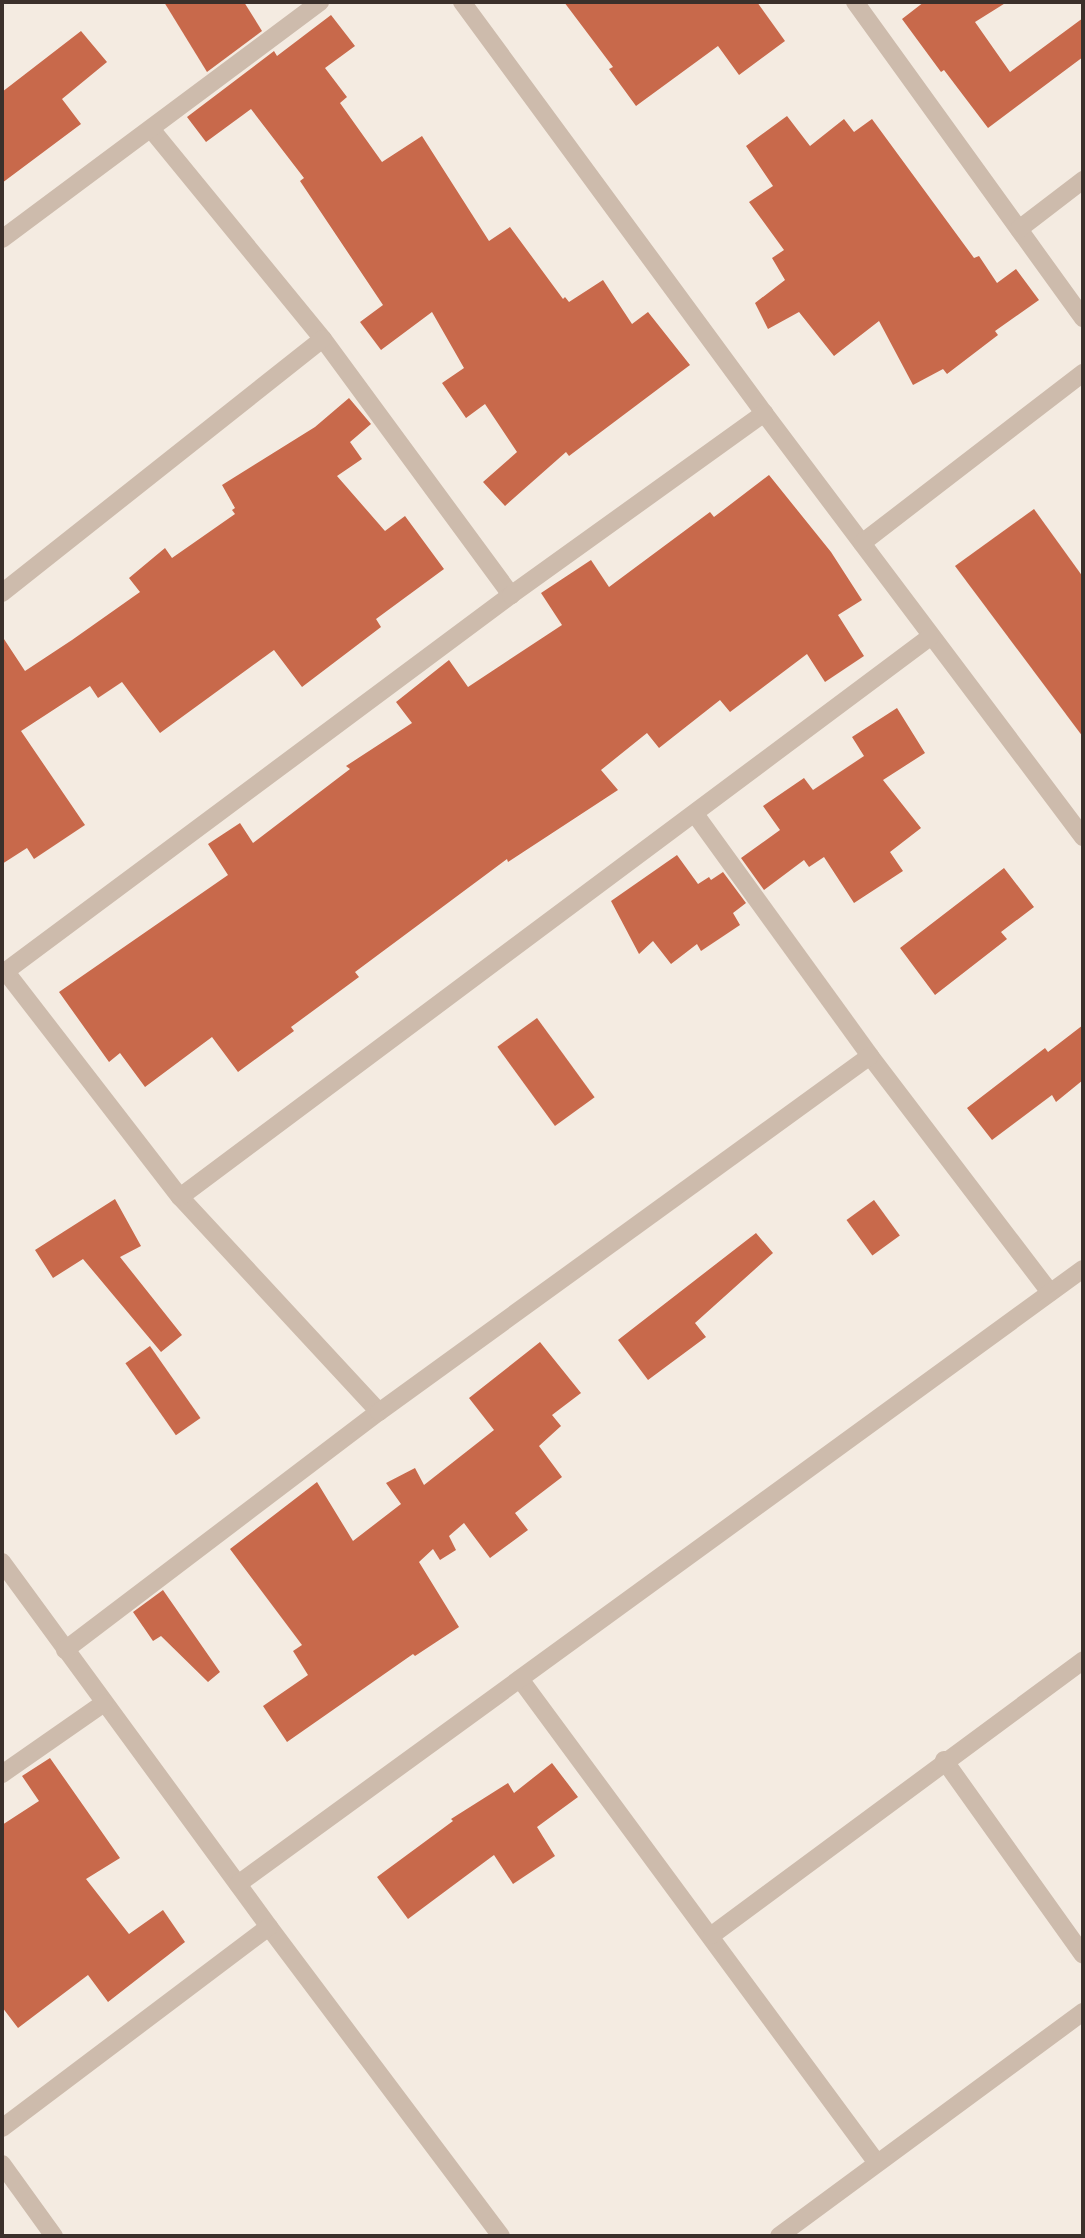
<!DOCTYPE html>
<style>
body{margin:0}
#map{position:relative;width:1085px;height:2238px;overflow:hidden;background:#f4ebe1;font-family:"Nunito Sans",sans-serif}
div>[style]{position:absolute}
.building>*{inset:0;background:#c8694b;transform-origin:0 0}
.minor>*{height:18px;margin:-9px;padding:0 9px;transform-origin:9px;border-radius:9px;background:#cdbbac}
span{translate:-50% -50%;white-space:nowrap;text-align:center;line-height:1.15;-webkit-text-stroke:6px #fbf5ee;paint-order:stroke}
.frame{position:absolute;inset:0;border:4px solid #3b302b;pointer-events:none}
</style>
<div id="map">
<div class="building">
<div style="clip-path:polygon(164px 2px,244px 2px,262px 31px,207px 72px)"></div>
<div style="clip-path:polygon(564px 2px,757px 2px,785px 41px,739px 75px,718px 46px,636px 106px,609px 69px,613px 67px)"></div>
<div style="clip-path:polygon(924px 2px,1007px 2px,975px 22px,1010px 72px,1083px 18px,1083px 57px,988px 128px,944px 70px,941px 72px,902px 19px)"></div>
<div style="clip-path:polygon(331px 15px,355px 46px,325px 68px,347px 97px,340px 103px,382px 162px,422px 136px,489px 241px,510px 227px,563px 299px,565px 297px,569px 302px,603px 280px,632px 324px,648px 312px,690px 365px,569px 456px,566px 452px,505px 506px,483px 482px,517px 452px,485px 404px,466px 418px,442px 383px,464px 368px,432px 312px,381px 350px,360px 322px,383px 305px,300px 181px,304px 178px,251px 109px,206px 142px,187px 117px,274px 51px,277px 56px)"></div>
<div style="clip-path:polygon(81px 31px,107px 62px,62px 99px,81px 124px,2px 183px,2px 92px)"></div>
<div style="clip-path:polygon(787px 116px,810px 146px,844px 119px,854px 132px,872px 119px,974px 258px,979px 256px,997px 283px,1016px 269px,1039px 300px,995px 331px,998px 335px,947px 374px,943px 369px,913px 385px,879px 321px,834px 356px,799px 312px,768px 329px,755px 303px,785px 280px,772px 258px,784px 250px,749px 202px,773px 186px,746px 146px)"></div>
<div style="clip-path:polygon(349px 398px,371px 424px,350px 442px,362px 459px,337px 476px,385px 531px,405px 516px,444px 569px,376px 619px,381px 627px,302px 687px,274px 650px,160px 733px,122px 682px,98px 698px,90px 686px,21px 731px,85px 825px,34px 859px,27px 848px,2px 864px,2px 636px,25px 671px,72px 640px,140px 592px,129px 578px,165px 548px,172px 558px,235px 514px,232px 510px,235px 508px,222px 485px,315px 427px)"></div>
<div style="clip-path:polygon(769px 475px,831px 552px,862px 600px,838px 615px,864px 656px,825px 682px,807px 654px,730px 712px,720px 700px,659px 748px,647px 733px,601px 770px,618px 790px,508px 862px,507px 859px,355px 972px,359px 977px,291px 1027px,294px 1031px,238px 1072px,212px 1037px,145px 1087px,120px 1053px,109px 1062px,59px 992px,228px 875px,208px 844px,240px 823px,253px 843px,350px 769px,346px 766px,412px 723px,396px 702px,449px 660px,468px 687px,562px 625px,541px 593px,591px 560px,609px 587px,710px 512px,714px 517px)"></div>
<div style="clip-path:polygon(1034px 509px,1083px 577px,1083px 737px,955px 566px)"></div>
<div style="clip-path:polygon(897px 708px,925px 753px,883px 780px,921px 828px,890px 852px,903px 871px,854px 903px,824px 857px,809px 867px,804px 860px,764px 890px,741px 858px,780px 830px,763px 806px,804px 778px,813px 790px,864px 756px,852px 737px)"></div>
<div style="clip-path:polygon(677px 855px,698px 884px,709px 877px,711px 880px,723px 872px,746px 903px,733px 913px,740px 925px,701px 951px,697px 944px,671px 964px,653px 941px,639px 954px,611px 901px)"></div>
<div style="clip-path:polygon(1004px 868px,1034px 907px,1001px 932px,1007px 939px,935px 995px,900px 948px)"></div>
<div style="left:537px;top:1018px;width:98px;height:49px;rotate:54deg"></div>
<div style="clip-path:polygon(1083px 1025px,1083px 1080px,1056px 1102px,1052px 1095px,992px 1140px,967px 1108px,1045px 1048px,1048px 1052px)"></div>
<div style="clip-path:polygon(115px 1199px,141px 1246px,120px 1257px,182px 1335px,161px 1352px,83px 1259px,53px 1278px,35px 1250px)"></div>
<div style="left:874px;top:1200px;width:44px;height:34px;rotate:54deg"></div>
<div style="clip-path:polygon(756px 1233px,773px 1253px,695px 1323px,706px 1337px,648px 1380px,618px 1340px)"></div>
<div style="clip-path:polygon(540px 1342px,581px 1393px,552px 1415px,561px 1426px,539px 1446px,562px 1477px,515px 1513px,528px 1530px,490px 1558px,464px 1523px,449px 1536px,456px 1550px,440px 1560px,433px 1549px,419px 1562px,459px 1627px,415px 1656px,413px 1654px,287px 1742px,263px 1706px,308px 1675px,293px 1651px,302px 1645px,230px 1549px,317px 1482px,353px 1541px,401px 1504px,386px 1483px,415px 1468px,424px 1485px,494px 1430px,469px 1398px)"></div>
<div style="left:150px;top:1346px;width:88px;height:30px;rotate:55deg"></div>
<div style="clip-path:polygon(163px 1590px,220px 1672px,208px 1682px,161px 1636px,153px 1641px,133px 1612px)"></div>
<div style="clip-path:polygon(50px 1758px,120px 1858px,86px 1879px,129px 1934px,163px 1910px,185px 1942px,108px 2002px,88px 1975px,18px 2028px,2px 2007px,2px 1825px,39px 1801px,22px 1776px)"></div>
<div style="clip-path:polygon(552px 1763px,578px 1797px,537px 1827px,555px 1856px,513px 1884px,494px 1855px,408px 1919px,377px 1877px,453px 1821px,451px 1819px,508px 1783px,514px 1793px)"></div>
</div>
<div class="minor">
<div style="left:462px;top:2px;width:510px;rotate:53.69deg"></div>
<div style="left:764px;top:413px;width:531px;rotate:53.04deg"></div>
<div style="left:855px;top:2px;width:390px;rotate:54.2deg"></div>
<div style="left:151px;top:129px;width:271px;rotate:50.7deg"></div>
<div style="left:323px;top:339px;width:318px;rotate:53.7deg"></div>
<div style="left:1019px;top:229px;width:81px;rotate:-37.4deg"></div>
<div style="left:2px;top:239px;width:397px;rotate:-36.7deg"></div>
<div style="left:862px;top:543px;width:279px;rotate:-37.6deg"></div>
<div style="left:2px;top:593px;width:409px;rotate:-38.4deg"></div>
<div style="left:695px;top:814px;width:299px;rotate:54.1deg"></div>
<div style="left:870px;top:1056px;width:297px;rotate:52.7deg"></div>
<div style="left:6px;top:972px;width:284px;rotate:52.3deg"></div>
<div style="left:180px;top:1197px;width:293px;rotate:47.2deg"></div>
<div style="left:2px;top:974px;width:635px;rotate:-36.67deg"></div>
<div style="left:511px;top:595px;width:312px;rotate:-35.7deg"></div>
<div style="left:180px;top:1197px;width:936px;rotate:-36.75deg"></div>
<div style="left:2px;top:1562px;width:452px;rotate:53.8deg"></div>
<div style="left:269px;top:1927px;width:386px;rotate:53.1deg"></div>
<div style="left:65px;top:1650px;width:394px;rotate:-37.2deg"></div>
<div style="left:379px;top:1412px;width:606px;rotate:-35.94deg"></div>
<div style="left:520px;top:1679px;width:601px;rotate:53.59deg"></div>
<div style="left:944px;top:1760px;width:239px;rotate:54.5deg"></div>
<div style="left:2px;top:1774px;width:124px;rotate:-34.8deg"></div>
<div style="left:238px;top:1884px;width:1045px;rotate:-36.05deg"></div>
<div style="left:712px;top:1935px;width:462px;rotate:-36.5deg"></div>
<div style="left:2px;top:2128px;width:334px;rotate:-37deg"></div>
<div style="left:2px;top:2164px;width:89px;rotate:54.2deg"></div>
<div style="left:779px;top:2236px;width:378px;rotate:-36.4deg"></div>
</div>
<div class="frame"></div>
</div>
